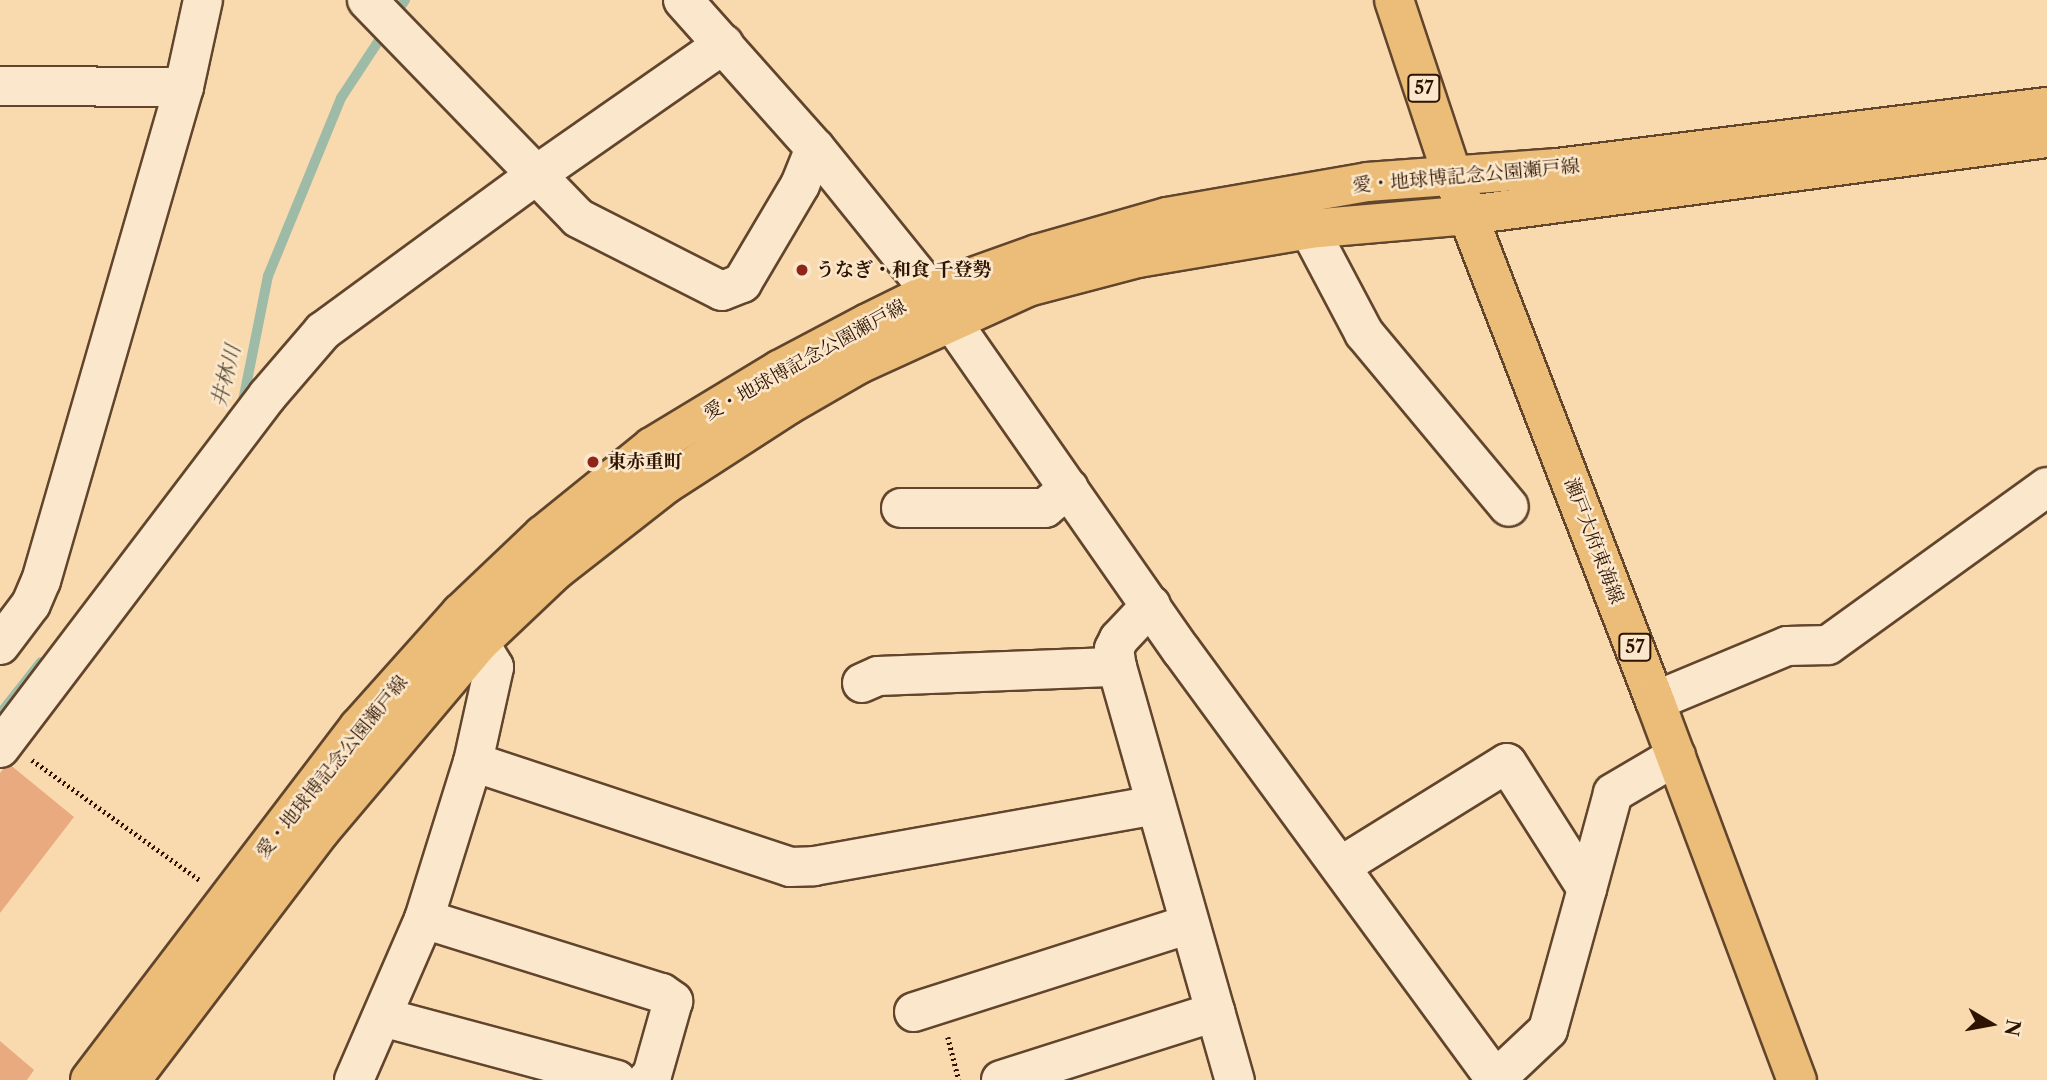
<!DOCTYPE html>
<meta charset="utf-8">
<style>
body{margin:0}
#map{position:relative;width:2047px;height:1080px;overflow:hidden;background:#f9daaf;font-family:"Libre Caslon Text","Noto Serif JP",serif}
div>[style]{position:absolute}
.stream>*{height:10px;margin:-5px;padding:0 5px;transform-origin:5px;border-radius:5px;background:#9ebba8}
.building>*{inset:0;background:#e9aa80}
.path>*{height:4.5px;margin-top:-2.25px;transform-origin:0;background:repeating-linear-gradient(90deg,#2e1300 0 2px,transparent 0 5.5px)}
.roads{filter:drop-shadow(2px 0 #61452c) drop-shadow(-2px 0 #61452c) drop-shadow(0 2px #61452c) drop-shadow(0 -2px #61452c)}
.minor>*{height:38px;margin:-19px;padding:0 19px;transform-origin:19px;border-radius:19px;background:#fbe7cb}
.major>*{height:38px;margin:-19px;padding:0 19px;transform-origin:19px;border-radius:19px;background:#ecbd78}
.dots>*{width:19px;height:19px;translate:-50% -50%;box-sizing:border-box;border:4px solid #fbe7cb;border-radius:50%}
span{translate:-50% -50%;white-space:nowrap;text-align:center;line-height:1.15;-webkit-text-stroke:5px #fbe7cb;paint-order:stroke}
.shield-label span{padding:2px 5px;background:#fbe7cb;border:2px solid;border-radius:5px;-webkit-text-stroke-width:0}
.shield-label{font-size:18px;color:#2e1300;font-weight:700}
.street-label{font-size:19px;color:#2e1300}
.poi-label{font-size:19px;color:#2e1300;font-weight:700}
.left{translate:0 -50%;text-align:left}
.water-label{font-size:21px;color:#554e3b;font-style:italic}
.north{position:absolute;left:1956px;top:989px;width:70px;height:70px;-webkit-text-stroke:5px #fbe7cb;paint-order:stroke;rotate:100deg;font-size:19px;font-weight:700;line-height:28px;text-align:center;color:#2e1300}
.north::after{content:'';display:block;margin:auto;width:24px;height:32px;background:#2e1300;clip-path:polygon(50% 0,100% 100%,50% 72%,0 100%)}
</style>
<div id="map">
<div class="stream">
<div style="left:395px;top:15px;width:18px;rotate:-56deg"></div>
<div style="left:242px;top:406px;width:133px;rotate:-78.7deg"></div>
<div style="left:268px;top:276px;width:192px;rotate:-67.7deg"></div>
<div style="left:341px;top:98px;width:80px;rotate:-56.7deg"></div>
<div style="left:0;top:714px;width:66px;rotate:-51.7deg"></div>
</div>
<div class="building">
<div style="clip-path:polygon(8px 763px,74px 817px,0 913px,0 773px)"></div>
<div style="clip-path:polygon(0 1041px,34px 1070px,27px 1080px,0 1080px)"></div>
</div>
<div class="path">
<div style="left:32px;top:760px;width:208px;rotate:35.6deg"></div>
<div style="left:948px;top:1037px;width:44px;rotate:75.7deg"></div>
</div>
<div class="roads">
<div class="minor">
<div style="left:367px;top:0;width:303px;rotate:45.9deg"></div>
<div style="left:578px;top:218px;width:161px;rotate:26.9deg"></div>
<div style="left:722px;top:291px;width:22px;rotate:-22deg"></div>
<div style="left:742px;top:283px;width:114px;rotate:-59.4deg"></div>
<div style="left:800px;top:185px;width:40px;rotate:-68deg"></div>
<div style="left:683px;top:0;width:198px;rotate:48.3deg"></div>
<div style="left:815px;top:148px;width:185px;rotate:51.1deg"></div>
<div style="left:931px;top:292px;width:437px;rotate:55.1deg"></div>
<div style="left:1181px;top:650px;width:533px;rotate:53.78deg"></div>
<div style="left:0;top:86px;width:184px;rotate:0.3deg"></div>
<div style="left:184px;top:87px;width:89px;rotate:-77.7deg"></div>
<div style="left:1309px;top:229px;width:118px;rotate:62.1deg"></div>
<div style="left:1364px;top:333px;width:226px;rotate:50.2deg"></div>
<div style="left:901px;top:508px;width:144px"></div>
<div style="left:1045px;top:508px;width:31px;rotate:-40deg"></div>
<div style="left:1151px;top:605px;width:47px;rotate:133.3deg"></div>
<div style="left:1119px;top:639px;width:11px;rotate:117deg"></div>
<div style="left:1114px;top:649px;width:18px;rotate:81deg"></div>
<div style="left:1117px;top:667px;width:430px;rotate:74.1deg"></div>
<div style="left:0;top:645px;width:51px;rotate:-52.9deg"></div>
<div style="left:31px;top:604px;width:25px;rotate:-67deg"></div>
<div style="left:41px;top:581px;width:514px;rotate:-73.86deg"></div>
<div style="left:862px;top:683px;width:17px;rotate:-24deg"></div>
<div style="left:878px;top:676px;width:239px;rotate:-2.2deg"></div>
<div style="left:1655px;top:701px;width:143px;rotate:-22.6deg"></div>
<div style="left:1787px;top:646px;width:41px;rotate:-1.4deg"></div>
<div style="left:1828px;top:645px;width:270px;rotate:-35.8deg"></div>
<div style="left:0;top:748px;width:443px;rotate:-52.8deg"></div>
<div style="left:268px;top:395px;width:84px;rotate:-49.3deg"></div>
<div style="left:323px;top:331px;width:264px;rotate:-36.2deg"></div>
<div style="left:536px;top:175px;width:229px;rotate:-34.9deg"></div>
<div style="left:473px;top:762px;width:334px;rotate:18.3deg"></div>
<div style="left:790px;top:867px;width:24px;rotate:-2deg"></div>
<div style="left:814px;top:866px;width:347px;rotate:-10.1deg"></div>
<div style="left:1341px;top:866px;width:195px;rotate:-31.8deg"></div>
<div style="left:1507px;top:763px;width:149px;rotate:57.6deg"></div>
<div style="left:1587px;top:889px;width:146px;rotate:105.5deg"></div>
<div style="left:1548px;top:1030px;width:71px;rotate:136.7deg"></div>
<div style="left:1587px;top:889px;width:99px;rotate:-74.8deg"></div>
<div style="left:1613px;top:793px;width:73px;rotate:-30.4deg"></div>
<div style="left:424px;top:919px;width:249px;rotate:17.3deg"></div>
<div style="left:662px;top:993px;width:14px;rotate:36deg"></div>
<div style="left:673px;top:1001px;width:77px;rotate:105.8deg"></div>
<div style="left:652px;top:1075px;width:7px;rotate:135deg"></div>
<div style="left:914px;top:1012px;width:289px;rotate:-17.7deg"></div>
<div style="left:382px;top:1017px;width:243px;rotate:15deg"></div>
<div style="left:354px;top:1080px;width:176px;rotate:-66.5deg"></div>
<div style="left:424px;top:919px;width:164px;rotate:-72.7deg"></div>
<div style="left:473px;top:762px;width:97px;rotate:-77.5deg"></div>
<div style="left:494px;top:667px;width:61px;rotate:-121.6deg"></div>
<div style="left:1001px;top:1080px;width:225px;rotate:-17.6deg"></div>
</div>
<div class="major">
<div style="left:1394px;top:0;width:187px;rotate:71.6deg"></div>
<div style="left:1453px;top:177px;width:562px;rotate:68.92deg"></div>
<div style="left:1655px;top:701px;width:405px;rotate:69.5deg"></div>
<div style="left:90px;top:1080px;width:444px;rotate:-52.7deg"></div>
<div style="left:359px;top:727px;width:153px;rotate:-48.2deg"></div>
<div style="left:461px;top:613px;width:113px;rotate:-43.6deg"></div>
<div style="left:543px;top:535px;width:140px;rotate:-38.9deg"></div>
<div style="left:652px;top:447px;width:149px;rotate:-31.2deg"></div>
<div style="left:779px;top:370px;width:101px;rotate:-27.8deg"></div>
<div style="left:868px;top:323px;width:70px;rotate:-26.2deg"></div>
<div style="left:931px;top:292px;width:113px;rotate:-19.7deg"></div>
<div style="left:1037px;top:254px;width:135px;rotate:-15.9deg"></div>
<div style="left:1167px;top:217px;width:203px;rotate:-9.9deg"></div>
<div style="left:1367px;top:182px;width:191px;rotate:-4.2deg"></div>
<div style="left:1557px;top:168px;width:494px;rotate:-7.1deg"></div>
<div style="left:131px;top:1080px;width:314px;rotate:-52.8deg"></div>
<div style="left:321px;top:830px;width:245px;rotate:-49.8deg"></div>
<div style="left:479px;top:643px;width:106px;rotate:-43.5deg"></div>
<div style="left:556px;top:570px;width:140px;rotate:-38deg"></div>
<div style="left:666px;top:484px;width:145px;rotate:-32.9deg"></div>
<div style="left:788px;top:405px;width:82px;rotate:-30deg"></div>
<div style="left:859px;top:364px;width:186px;rotate:-24.5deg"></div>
<div style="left:1028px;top:287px;width:114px;rotate:-14.8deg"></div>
<div style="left:1138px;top:258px;width:173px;rotate:-9.6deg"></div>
<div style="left:1309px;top:229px;width:161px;rotate:-5deg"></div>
<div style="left:1469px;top:215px;width:583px;rotate:-7.59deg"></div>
</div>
</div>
<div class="dots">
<div style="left:802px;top:270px;background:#8f2418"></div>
<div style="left:593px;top:462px;background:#8f2418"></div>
</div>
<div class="shield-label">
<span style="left:1424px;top:88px">57</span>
<span style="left:1635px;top:647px">57</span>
</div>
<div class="street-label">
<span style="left:1466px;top:176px;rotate:-5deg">愛・地球博記念公園瀬戸線</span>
<span style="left:805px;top:360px;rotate:-29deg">愛・地球博記念公園瀬戸線</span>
<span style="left:1594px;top:541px;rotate:69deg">瀬戸大府東海線</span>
<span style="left:332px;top:767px;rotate:-51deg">愛・地球博記念公園瀬戸線</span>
</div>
<div class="poi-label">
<span class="left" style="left:816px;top:270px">うなぎ・和食 千登勢</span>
<span class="left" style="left:607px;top:462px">東赤重町</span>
</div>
<div class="water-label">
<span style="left:226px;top:376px;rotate:-76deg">井林川</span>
</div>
<div class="north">N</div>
</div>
